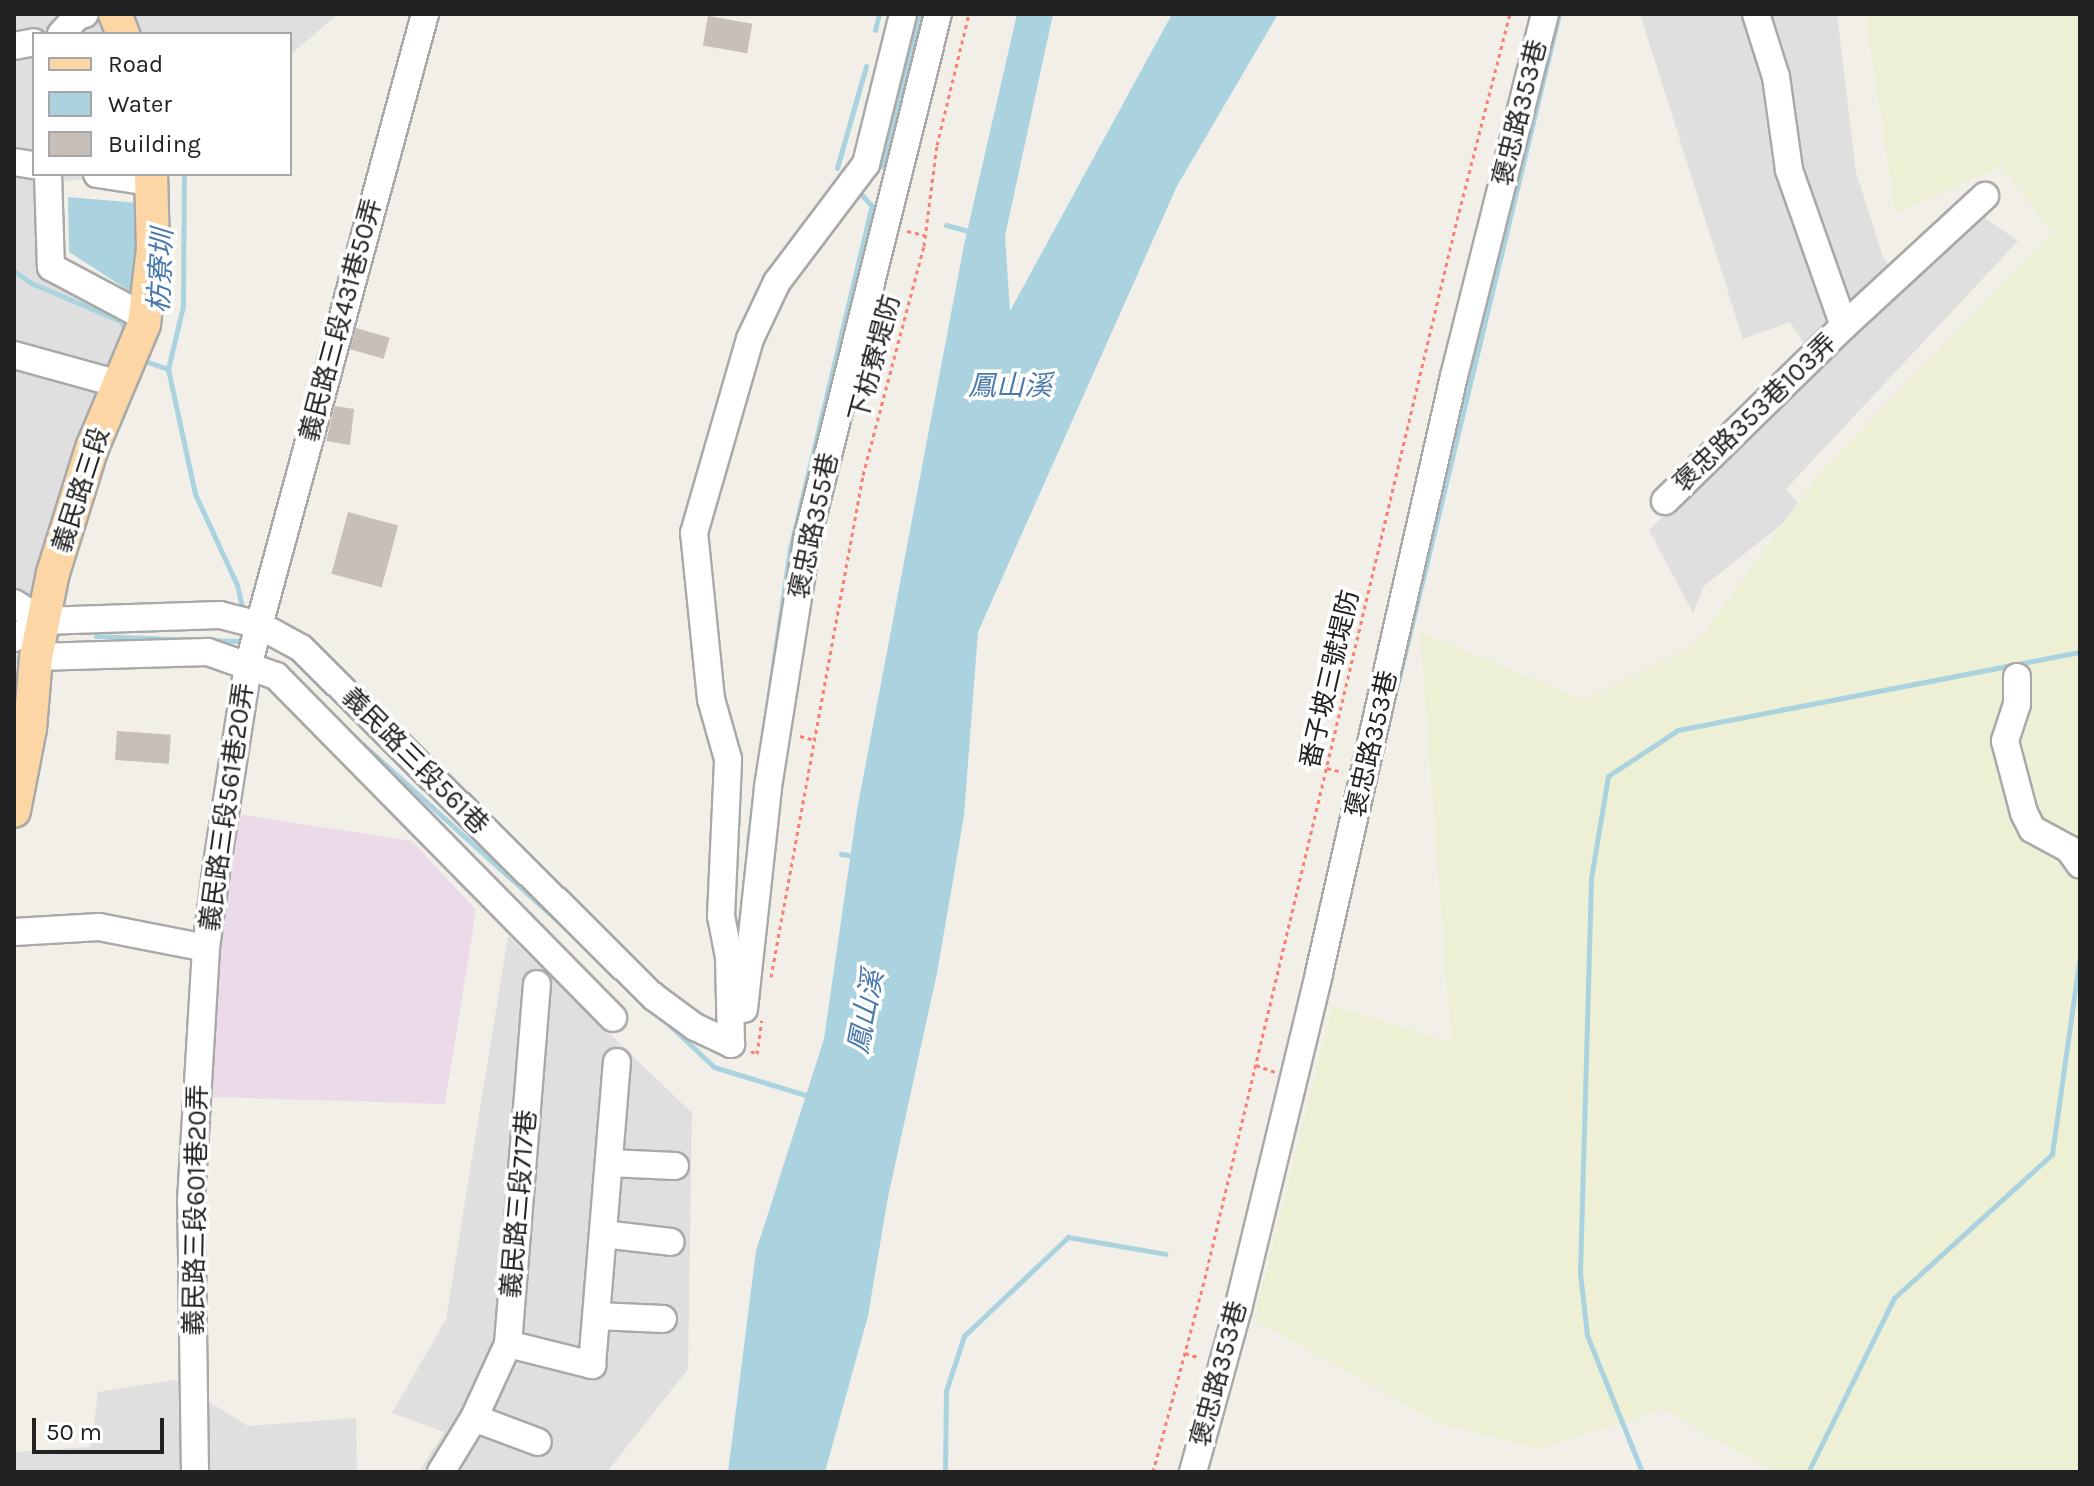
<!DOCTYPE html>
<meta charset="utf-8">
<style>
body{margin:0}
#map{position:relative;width:2094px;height:1486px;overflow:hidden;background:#f2efe9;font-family:Karla,"Noto Sans TC",sans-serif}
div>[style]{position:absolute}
.residential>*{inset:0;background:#e0dfdf}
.industrial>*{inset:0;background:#ebdbe8}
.farmland>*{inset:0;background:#eef0d5}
.water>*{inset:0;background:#aad3df}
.stream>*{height:5px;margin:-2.5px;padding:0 2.5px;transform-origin:2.5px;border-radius:2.5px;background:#aad3df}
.building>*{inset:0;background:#c7bfb8;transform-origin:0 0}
.path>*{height:3px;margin-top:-1.5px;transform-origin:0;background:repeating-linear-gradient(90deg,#fa8072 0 4px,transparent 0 8px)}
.roads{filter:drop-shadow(2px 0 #a9a9a9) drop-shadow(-2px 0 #a9a9a9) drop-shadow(0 2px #a9a9a9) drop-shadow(0 -2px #a9a9a9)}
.minor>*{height:26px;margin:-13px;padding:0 13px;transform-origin:13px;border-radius:13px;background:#fff}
.major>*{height:32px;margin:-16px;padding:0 16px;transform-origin:16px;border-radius:16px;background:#fcd6a4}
span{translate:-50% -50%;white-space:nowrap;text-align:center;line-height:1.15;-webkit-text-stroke:7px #fff;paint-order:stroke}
.street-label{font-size:26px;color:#222}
.water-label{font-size:28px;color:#4a7aab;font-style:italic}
.frame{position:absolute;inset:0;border:16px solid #222;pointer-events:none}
.legend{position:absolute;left:32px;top:32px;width:260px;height:144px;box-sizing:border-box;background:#fff;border:2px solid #a7a7a7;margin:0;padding:10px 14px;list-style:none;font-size:24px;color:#222}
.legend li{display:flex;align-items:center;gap:16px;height:40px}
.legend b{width:40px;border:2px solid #a7a7a7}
.scale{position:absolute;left:32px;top:1418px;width:132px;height:36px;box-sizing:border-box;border:4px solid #222;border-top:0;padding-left:10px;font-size:24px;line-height:28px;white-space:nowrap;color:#222;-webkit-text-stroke:6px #fff;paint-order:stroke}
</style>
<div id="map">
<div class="residential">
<div style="clip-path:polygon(14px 14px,338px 14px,290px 55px,290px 34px,34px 34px,34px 174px,107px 174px,57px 183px,58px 253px,130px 316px,14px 723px)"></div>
<div style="clip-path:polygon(1640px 14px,1837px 14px,1856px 172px,1883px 257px,1905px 290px,1982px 216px,2018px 241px,1786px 489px,1802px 508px,1704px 586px,1693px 613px,1649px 530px,1819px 367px,1790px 322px,1743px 339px)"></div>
<div style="clip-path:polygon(508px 936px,692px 1113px,688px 1369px,607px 1472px,419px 1472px,444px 1432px,392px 1413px,446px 1319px)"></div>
<div style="clip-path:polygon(174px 1380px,248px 1426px,356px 1418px,357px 1472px,14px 1472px,14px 1452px,91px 1447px,98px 1392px)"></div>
</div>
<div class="industrial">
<div style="clip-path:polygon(230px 813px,412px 841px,476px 910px,445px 1104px,212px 1097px)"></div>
</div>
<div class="farmland">
<div style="clip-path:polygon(1865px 14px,2080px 14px,2080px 1472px,1774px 1472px,1663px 1409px,1539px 1449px,1440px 1424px,1254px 1319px,1332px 1006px,1451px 1042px,1420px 632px,1584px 700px,1696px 644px,1819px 474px,2052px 232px,2001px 166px,1896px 214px)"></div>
</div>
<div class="water">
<div style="clip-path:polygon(1017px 14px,1053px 14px,1005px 236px,1010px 311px,1172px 14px,1278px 14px,1177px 186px,978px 632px,964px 816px,937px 973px,888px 1197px,868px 1316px,825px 1472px,728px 1472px,756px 1251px,824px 1039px,857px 810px,964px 245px)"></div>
<div style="clip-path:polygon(68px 197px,138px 203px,137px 296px,69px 252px)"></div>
</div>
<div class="stream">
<div style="left:875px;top:30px;width:16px;rotate:-76deg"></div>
<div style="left:882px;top:166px;width:157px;rotate:-75.6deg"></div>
<div style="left:837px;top:168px;width:106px;rotate:-74.1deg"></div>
<div style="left:946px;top:225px;width:27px;rotate:15deg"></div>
<div style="left:14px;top:271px;width:21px;rotate:35deg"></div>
<div style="left:31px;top:283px;width:98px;rotate:22.9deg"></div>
<div style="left:121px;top:321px;width:10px;rotate:61deg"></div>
<div style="left:145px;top:361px;width:24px;rotate:19deg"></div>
<div style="left:168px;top:369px;width:128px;rotate:77.8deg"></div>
<div style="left:195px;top:494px;width:100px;rotate:65.2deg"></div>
<div style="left:237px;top:585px;width:23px;rotate:77deg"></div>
<div style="left:168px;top:369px;width:65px;rotate:-76.6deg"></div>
<div style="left:183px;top:306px;width:132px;rotate:-89.6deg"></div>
<div style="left:96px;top:636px;width:103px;rotate:2.2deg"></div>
<div style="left:209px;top:640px;width:38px;rotate:2deg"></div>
<div style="left:1398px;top:682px;width:687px;rotate:-76.45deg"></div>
<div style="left:346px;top:729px;width:302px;rotate:42.2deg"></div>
<div style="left:763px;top:734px;width:187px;rotate:-81.7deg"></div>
<div style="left:790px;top:549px;width:353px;rotate:-76.6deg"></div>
<div style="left:872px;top:206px;width:16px;rotate:-133deg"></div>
<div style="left:748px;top:841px;width:30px;rotate:-81deg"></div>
<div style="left:841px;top:854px;width:15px;rotate:8deg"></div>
<div style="left:662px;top:1018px;width:71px;rotate:43.3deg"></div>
<div style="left:714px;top:1067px;width:102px;rotate:17deg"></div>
<div style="left:945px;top:1472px;width:81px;rotate:-89.3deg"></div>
<div style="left:946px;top:1391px;width:58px;rotate:-71.9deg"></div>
<div style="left:964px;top:1336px;width:144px;rotate:-43.6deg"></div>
<div style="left:1068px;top:1237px;width:99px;rotate:9.8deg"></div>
<div style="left:1642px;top:1472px;width:148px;rotate:-111.9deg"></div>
<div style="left:1587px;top:1335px;width:62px;rotate:-96.4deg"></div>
<div style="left:1580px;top:1273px;width:395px;rotate:-88.4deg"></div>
<div style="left:1591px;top:878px;width:103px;rotate:-80.5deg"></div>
<div style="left:1608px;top:776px;width:84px;rotate:-33.3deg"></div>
<div style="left:1678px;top:730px;width:409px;rotate:-11deg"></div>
<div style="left:1808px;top:1472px;width:194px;rotate:-63.7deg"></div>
<div style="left:1894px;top:1298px;width:214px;rotate:-42.3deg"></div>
<div style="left:2052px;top:1154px;width:201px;rotate:-82deg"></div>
</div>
<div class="building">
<div style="left:708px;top:16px;width:45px;height:30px;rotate:10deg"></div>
<div style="left:356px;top:328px;width:35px;height:22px;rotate:16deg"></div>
<div style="clip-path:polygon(335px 406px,354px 409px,350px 445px,326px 441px)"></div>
<div style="left:348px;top:512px;width:52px;height:64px;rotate:15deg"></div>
<div style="left:117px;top:731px;width:54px;height:29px;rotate:4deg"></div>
</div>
<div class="path">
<div style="left:907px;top:231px;width:18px;rotate:13deg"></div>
<div style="left:800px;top:736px;width:16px;rotate:15deg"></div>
<div style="left:1327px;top:768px;width:16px;rotate:15deg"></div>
<div style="left:771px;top:977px;width:510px;rotate:-79.61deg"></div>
<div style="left:863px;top:475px;width:237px;rotate:-75.1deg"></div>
<div style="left:924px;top:246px;width:102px;rotate:-82.7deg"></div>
<div style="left:937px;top:145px;width:135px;rotate:-76.3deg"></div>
<div style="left:751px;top:1051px;width:7px;rotate:27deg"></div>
<div style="left:757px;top:1054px;width:34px;rotate:-82deg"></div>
<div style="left:1256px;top:1065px;width:20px;rotate:20deg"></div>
<div style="left:1185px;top:1353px;width:16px;rotate:18deg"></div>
<div style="left:1153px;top:1472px;width:193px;rotate:-75deg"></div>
<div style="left:1203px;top:1286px;width:1096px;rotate:-76.6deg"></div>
<div style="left:1457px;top:220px;width:213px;rotate:-75.6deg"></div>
</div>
<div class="roads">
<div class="minor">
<div style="left:1756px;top:14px;width:66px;rotate:72.4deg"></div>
<div style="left:1776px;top:77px;width:94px;rotate:82deg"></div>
<div style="left:1789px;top:170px;width:165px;rotate:70.6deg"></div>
<div style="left:61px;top:34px;width:25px;rotate:-47deg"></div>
<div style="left:78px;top:16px;width:7px;rotate:-16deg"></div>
<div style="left:14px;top:46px;width:20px;rotate:-11deg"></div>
<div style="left:14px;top:162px;width:20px;rotate:9deg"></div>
<div style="left:48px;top:174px;width:93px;rotate:88.2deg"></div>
<div style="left:51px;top:267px;width:106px;rotate:28deg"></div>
<div style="left:97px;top:174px;width:55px;rotate:8.4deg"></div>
<div style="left:14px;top:355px;width:109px;rotate:15.4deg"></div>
<div style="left:1665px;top:501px;width:250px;rotate:-44.4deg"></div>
<div style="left:1844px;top:326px;width:192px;rotate:-42.7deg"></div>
<div style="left:14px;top:603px;width:33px;rotate:33deg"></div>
<div style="left:14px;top:638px;width:33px;rotate:-31deg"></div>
<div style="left:42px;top:621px;width:178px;rotate:-1.9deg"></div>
<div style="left:220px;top:615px;width:40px;rotate:14.4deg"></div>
<div style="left:259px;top:625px;width:48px;rotate:28.7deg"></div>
<div style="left:301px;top:648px;width:496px;rotate:44.7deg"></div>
<div style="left:654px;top:997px;width:51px;rotate:36.2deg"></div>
<div style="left:695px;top:1027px;width:40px;rotate:25deg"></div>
<div style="left:36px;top:657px;width:172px;rotate:-1.7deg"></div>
<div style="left:208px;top:652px;width:72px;rotate:19.4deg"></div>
<div style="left:276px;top:676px;width:480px;rotate:45.4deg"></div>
<div style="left:2017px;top:677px;width:27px;rotate:90deg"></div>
<div style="left:2017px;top:704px;width:39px;rotate:108deg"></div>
<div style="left:2005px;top:741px;width:74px;rotate:75.2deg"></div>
<div style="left:2024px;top:813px;width:18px;rotate:63deg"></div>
<div style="left:2032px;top:829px;width:42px;rotate:28.4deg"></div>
<div style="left:2069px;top:849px;width:19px;rotate:55deg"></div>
<div style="left:14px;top:932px;width:85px;rotate:-3.4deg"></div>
<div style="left:99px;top:927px;width:109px;rotate:11.1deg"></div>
<div style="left:744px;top:1009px;width:223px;rotate:-83.8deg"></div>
<div style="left:768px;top:787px;width:250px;rotate:-81deg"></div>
<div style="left:807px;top:540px;width:542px;rotate:-76.02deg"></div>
<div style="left:731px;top:1044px;width:87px;rotate:-91.3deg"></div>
<div style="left:729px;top:957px;width:42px;rotate:-101deg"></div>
<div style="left:721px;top:916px;width:157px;rotate:-87.4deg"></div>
<div style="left:728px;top:759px;width:62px;rotate:-105.8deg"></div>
<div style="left:711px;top:699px;width:167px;rotate:-95.8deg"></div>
<div style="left:694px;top:533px;width:202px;rotate:-73.9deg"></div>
<div style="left:750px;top:339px;width:63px;rotate:-64.7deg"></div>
<div style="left:777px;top:282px;width:148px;rotate:-53deg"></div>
<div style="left:866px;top:164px;width:154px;rotate:-76.1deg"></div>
<div style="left:609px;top:1163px;width:66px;rotate:2.6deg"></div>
<div style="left:603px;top:1234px;width:68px;rotate:6.7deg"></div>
<div style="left:597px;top:1316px;width:66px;rotate:2.6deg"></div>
<div style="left:508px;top:1344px;width:87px;rotate:14deg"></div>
<div style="left:592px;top:1365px;width:304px;rotate:-85.3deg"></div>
<div style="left:474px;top:1418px;width:68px;rotate:20.6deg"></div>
<div style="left:195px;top:1472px;width:271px;rotate:-90.8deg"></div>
<div style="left:191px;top:1201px;width:253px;rotate:-86.6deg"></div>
<div style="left:206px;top:948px;width:85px;rotate:-82.5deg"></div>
<div style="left:217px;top:864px;width:200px;rotate:-81.1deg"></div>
<div style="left:248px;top:666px;width:676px;rotate:-74.81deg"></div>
<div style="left:441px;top:1472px;width:63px;rotate:-58.6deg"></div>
<div style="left:474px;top:1418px;width:81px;rotate:-65.3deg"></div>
<div style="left:508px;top:1344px;width:361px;rotate:-85.4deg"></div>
<div style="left:1193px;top:1472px;width:169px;rotate:-74.6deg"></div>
<div style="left:1238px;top:1309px;width:346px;rotate:-76.4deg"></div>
<div style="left:1319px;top:973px;width:612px;rotate:-77.26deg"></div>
<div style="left:1454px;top:376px;width:373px;rotate:-75.9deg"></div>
</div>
<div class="major">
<div style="left:115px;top:14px;width:22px;rotate:68deg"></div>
<div style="left:14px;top:811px;width:84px;rotate:-79deg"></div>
<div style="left:30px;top:729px;width:72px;rotate:-85.2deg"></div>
<div style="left:36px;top:657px;width:86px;rotate:-78.6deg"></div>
<div style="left:53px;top:573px;width:131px;rotate:-72.7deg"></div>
<div style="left:92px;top:448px;width:134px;rotate:-67.2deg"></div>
<div style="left:144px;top:324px;width:76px;rotate:-83.2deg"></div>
<div style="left:153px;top:249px;width:75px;rotate:-91.5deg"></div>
</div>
</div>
<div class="street-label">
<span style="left:1520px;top:113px;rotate:-76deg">褒忠路353巷</span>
<span style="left:341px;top:320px;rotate:-75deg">義民路三段431巷50弄</span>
<span style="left:875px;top:358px;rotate:-75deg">下枋寮堤防</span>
<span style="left:1755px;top:413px;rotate:-44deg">褒忠路353巷103弄</span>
<span style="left:81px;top:490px;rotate:-72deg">義民路三段</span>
<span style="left:814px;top:526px;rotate:-78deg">褒忠路355巷</span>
<span style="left:1330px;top:679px;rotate:-77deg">番子坡三號堤防</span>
<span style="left:1372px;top:744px;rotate:-77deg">褒忠路353巷</span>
<span style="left:415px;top:761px;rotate:45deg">義民路三段561巷</span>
<span style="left:227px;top:807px;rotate:-82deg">義民路三段561巷20弄</span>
<span style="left:519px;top:1204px;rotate:-85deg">義民路三段717巷</span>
<span style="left:196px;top:1210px;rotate:-89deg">義民路三段601巷20弄</span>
<span style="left:1219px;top:1374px;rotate:-75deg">褒忠路353巷</span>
</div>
<div class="water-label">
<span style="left:161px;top:271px;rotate:-87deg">枋寮圳</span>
<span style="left:1010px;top:386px">鳳山溪</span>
<span style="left:866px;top:1012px;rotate:-79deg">鳳山溪</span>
</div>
<div class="frame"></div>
<ul class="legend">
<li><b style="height:10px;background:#fcd6a4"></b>Road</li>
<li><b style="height:22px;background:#aad3df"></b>Water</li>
<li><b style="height:22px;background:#c7bfb8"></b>Building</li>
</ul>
<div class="scale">50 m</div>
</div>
